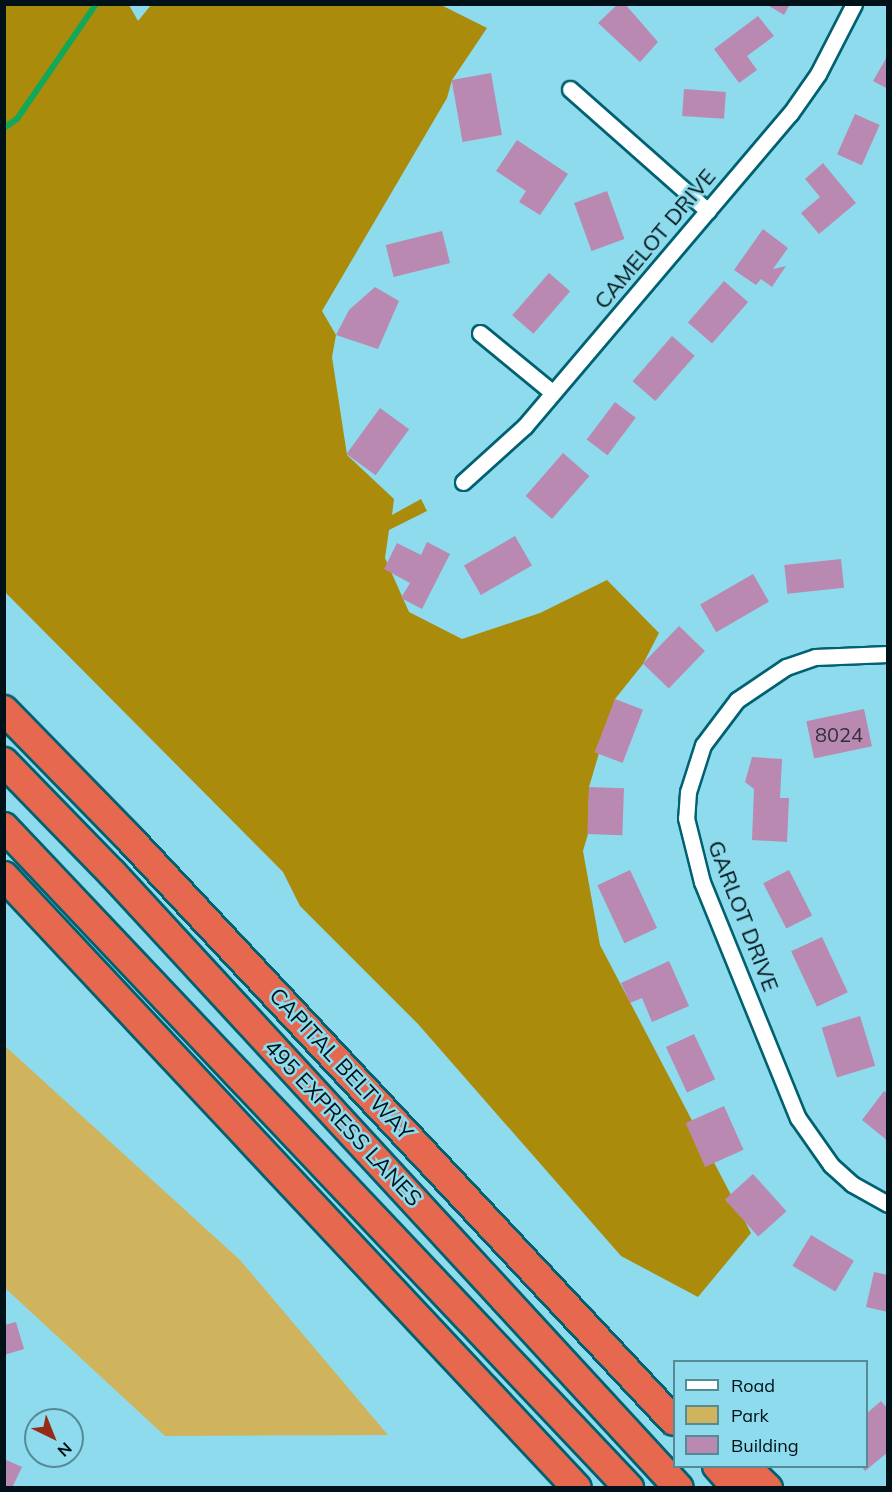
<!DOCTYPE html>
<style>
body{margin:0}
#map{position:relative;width:892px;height:1492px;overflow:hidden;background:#8ddbec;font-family:Mulish,sans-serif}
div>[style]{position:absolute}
.green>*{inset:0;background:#cfb45d}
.forest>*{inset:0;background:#aa8b0b}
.stream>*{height:6px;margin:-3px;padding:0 3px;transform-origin:3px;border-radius:3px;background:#11a85a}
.building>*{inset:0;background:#ba89b1;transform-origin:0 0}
.roads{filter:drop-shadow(2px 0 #006170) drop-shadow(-2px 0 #006170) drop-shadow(0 2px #006170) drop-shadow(0 -2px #006170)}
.street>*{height:15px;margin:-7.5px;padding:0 7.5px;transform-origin:7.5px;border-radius:7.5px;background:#fff}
.highway>*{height:28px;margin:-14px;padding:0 14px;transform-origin:14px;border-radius:14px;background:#e5684f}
span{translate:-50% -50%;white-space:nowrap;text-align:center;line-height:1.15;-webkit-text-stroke:5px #8ddbec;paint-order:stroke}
.number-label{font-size:20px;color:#2e303e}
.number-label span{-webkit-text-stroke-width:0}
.street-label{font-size:22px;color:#001217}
.frame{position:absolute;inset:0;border:6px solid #001217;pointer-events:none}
.legend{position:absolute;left:673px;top:1360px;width:195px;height:108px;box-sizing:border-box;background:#8ddbec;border:2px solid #558b97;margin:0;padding:8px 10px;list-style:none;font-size:18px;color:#001217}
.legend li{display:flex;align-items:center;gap:12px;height:30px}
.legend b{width:30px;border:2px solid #558b97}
.north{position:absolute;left:24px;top:1408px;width:60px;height:60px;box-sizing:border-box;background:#8ddbec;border:2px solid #558b97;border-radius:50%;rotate:137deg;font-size:16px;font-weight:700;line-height:24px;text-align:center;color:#001217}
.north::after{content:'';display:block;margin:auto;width:21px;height:27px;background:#952c18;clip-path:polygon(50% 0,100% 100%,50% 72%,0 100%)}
</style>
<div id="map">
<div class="green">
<div style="clip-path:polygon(5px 1046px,240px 1260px,388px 1435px,165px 1436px,5px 1288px)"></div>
</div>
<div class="forest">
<div style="clip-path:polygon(439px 4px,487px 28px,452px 80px,447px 98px,322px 311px,336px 335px,332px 357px,347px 455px,394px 499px,392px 515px,421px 499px,427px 511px,389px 530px,385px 558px,409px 612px,462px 639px,540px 613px,607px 580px,659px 633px,643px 664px,615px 699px,589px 787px,588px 834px,583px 851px,600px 945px,751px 1233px,698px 1297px,621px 1256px,418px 1024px,300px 906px,283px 872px,5px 592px,4px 5px,129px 5px,138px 21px,151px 5px)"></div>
</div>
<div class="stream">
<div style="left:4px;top:128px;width:16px;rotate:-35deg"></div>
<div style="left:17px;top:119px;width:140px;rotate:-55.5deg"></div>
</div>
<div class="building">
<div style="clip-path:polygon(618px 4px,625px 4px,658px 42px,640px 62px,598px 23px)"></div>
<div style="clip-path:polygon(766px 4px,790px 4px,784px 15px)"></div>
<div style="clip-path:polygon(758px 16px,774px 36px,747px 56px,757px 70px,739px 83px,714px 49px)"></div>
<div style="clip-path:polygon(888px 55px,888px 89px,873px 81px)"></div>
<div style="left:491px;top:73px;width:63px;height:40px;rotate:80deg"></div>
<div style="left:684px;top:89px;width:42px;height:27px;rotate:4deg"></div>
<div style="left:855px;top:114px;width:27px;height:44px;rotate:24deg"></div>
<div style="clip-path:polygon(517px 140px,568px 174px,540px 215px,519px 202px,526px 191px,496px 171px)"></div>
<div style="clip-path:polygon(823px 163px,856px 203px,819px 234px,801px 213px,820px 197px,805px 179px)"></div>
<div style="left:607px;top:191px;width:51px;height:35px;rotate:70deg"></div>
<div style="clip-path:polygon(763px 229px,788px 248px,773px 269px,786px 266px,772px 287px,761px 279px,756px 285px,734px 270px)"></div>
<div style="left:442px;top:231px;width:33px;height:58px;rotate:76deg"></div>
<div style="left:549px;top:273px;width:28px;height:56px;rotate:41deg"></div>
<div style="left:724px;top:281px;width:32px;height:55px;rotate:41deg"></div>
<div style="clip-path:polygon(375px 287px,399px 301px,378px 349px,336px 335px,349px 310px)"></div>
<div style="left:672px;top:336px;width:30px;height:60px;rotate:41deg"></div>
<div style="left:615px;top:402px;width:26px;height:47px;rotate:37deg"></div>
<div style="left:380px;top:408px;width:36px;height:57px;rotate:36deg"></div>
<div style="left:563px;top:453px;width:35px;height:57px;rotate:41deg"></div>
<div style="left:515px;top:536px;width:34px;height:59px;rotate:60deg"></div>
<div style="clip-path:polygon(427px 542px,450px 554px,422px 609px,401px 598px,410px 583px,384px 569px,397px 543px,421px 555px)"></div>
<div style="left:841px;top:559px;width:29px;height:57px;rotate:84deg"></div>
<div style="left:753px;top:574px;width:32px;height:61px;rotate:60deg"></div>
<div style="left:679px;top:626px;width:36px;height:52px;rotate:44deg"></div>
<div style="left:615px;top:699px;width:30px;height:57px;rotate:21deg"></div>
<div style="left:864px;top:709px;width:38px;height:59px;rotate:78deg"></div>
<div style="clip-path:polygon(752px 757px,782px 759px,780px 798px,789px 798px,787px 842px,752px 840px,754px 789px,745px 782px)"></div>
<div style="left:589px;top:787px;width:35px;height:47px;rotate:2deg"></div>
<div style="left:630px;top:870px;width:64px;height:36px;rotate:65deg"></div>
<div style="left:789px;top:870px;width:51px;height:29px;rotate:63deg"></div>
<div style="left:822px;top:937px;width:61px;height:34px;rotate:65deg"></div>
<div style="clip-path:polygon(669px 961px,689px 1006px,652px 1022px,642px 998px,630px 1003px,621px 983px)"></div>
<div style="left:860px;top:1016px;width:52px;height:40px;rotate:73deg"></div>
<div style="left:694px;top:1034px;width:50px;height:31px;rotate:65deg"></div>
<div style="clip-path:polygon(884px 1091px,888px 1094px,888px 1141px,862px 1120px)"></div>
<div style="left:724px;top:1106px;width:48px;height:42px;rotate:66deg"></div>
<div style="left:753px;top:1174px;width:50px;height:38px;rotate:48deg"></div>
<div style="left:811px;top:1235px;width:50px;height:36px;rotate:31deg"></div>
<div style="clip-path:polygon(874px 1272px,888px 1275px,888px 1312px,866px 1307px)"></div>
<div style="clip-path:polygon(16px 1322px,24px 1349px,4px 1355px,4px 1325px)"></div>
<div style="clip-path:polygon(881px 1401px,888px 1409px,888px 1452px,865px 1471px,861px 1466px,866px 1466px,866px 1414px)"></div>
<div style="clip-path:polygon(4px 1459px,22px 1467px,12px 1488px,4px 1488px)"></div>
</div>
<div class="roads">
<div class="street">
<div style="left:570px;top:89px;width:184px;rotate:41.5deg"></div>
<div style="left:480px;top:333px;width:94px;rotate:39.4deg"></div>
<div style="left:463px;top:482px;width:84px;rotate:-42.1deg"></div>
<div style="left:525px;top:426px;width:409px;rotate:-49.7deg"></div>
<div style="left:790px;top:114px;width:49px;rotate:-55deg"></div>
<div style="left:818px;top:74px;width:79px;rotate:-62.8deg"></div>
<div style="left:888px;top:654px;width:73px;rotate:177.6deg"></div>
<div style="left:815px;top:657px;width:31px;rotate:161deg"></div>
<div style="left:786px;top:667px;width:59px;rotate:146deg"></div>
<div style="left:737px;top:700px;width:56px;rotate:127.1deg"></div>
<div style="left:703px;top:745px;width:49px;rotate:107.7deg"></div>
<div style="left:688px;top:792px;width:26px;rotate:94deg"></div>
<div style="left:686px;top:818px;width:66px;rotate:76deg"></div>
<div style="left:702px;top:882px;width:255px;rotate:67.9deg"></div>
<div style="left:798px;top:1118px;width:57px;rotate:54.9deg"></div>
<div style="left:831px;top:1165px;width:28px;rotate:42deg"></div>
<div style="left:852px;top:1184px;width:41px;rotate:29.1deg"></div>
</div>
<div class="highway">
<div style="left:4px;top:710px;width:177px;rotate:45.7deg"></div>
<div style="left:128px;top:837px;width:799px;rotate:46.93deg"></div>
<div style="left:4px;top:762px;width:155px;rotate:45.8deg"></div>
<div style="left:112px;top:873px;width:836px;rotate:47.33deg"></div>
<div style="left:4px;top:827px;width:910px;rotate:46.6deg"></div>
<div style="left:4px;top:876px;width:838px;rotate:46.89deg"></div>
<div style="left:717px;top:1466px;width:30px;rotate:48deg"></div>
<div style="left:745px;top:1466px;width:32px;rotate:44deg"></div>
</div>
</div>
<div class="number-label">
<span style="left:839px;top:734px">8024</span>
</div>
<div class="street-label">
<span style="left:655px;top:239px;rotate:-50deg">CAMELOT DRIVE</span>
<span style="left:743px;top:916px;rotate:69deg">GARLOT DRIVE</span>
<span style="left:341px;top:1064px;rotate:47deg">CAPITAL BELTWAY</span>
<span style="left:343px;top:1123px;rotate:47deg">495 EXPRESS LANES</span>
</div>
<div class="frame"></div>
<ul class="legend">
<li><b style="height:8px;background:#fff"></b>Road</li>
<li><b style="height:16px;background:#cfb45d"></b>Park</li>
<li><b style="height:16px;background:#ba89b1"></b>Building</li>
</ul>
<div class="north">N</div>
</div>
